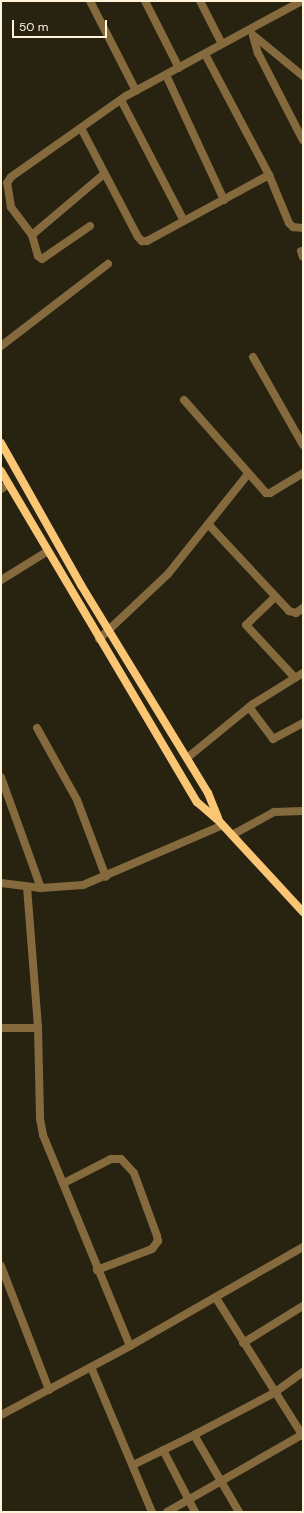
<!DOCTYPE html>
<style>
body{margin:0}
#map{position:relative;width:304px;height:1513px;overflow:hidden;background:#282211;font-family:"DM Sans",sans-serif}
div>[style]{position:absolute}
.street>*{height:8px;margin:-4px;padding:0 4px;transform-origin:4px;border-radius:4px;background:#856a3e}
.secondary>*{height:8px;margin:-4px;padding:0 4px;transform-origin:4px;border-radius:4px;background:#fac674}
span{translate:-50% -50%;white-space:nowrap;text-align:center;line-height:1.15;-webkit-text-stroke:3px #282211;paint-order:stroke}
.frame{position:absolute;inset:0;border:2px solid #fef3d9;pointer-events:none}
.scale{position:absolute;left:12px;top:20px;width:95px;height:18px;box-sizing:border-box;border:2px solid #fef3d9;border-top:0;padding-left:5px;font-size:12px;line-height:14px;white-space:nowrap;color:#fef3d9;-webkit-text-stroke:3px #282211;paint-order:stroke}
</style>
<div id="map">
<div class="street">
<div style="left:90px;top:1px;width:101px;rotate:62.9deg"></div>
<div style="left:145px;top:1px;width:75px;rotate:63.1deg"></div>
<div style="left:200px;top:1px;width:48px;rotate:62.9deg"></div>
<div style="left:253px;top:35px;width:65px;rotate:39.4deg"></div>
<div style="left:253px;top:36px;width:18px;rotate:74deg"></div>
<div style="left:258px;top:53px;width:98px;rotate:62.7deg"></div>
<div style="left:205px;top:54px;width:137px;rotate:62.1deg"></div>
<div style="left:269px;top:175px;width:52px;rotate:67.4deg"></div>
<div style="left:289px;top:223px;width:6px;rotate:45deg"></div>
<div style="left:293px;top:227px;width:10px;rotate:6deg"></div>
<div style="left:166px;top:75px;width:138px;rotate:65.1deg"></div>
<div style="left:121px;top:100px;width:136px;rotate:62.5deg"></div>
<div style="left:81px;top:128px;width:123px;rotate:62.4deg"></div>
<div style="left:138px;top:237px;width:6px;rotate:45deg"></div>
<div style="left:142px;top:241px;width:5px"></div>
<div style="left:147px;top:241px;width:139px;rotate:-28.4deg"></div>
<div style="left:90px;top:226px;width:58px;rotate:145.5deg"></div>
<div style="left:42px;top:259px;width:5px;rotate:-143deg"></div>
<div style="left:38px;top:256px;width:22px;rotate:-106deg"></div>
<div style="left:32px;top:235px;width:35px;rotate:-127deg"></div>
<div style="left:11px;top:207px;width:24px;rotate:-99deg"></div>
<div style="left:7px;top:183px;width:7px;rotate:-56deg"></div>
<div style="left:11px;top:177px;width:141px;rotate:-35.2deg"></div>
<div style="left:126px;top:96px;width:200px;rotate:-28.4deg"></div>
<div style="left:32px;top:235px;width:94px;rotate:-40.3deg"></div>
<div style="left:301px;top:251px;width:6px;rotate:72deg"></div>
<div style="left:1px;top:346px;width:135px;rotate:-37.5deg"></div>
<div style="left:253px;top:357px;width:101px;rotate:60.4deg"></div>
<div style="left:184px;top:400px;width:124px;rotate:48.6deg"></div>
<div style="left:266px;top:493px;width:4px"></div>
<div style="left:270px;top:493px;width:39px;rotate:-31deg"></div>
<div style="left:1px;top:489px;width:9px;rotate:-32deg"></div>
<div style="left:208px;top:524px;width:119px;rotate:47deg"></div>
<div style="left:289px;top:611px;width:7px;rotate:16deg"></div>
<div style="left:296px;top:613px;width:9px;rotate:-36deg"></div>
<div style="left:1px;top:580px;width:55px;rotate:-31.7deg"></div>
<div style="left:275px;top:597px;width:40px;rotate:136deg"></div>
<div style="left:246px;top:625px;width:72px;rotate:47.2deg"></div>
<div style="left:99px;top:639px;width:95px;rotate:-43.3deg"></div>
<div style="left:168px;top:574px;width:128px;rotate:-51.3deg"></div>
<div style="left:249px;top:707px;width:40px;rotate:53deg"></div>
<div style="left:273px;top:739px;width:34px;rotate:-28deg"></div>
<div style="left:37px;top:728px;width:82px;rotate:60.9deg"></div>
<div style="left:77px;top:800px;width:82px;rotate:69.4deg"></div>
<div style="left:187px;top:758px;width:85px;rotate:-39.3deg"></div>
<div style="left:253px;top:704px;width:59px;rotate:-31.8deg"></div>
<div style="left:1px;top:777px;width:118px;rotate:70.2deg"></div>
<div style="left:232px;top:835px;width:48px;rotate:-28.7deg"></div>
<div style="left:274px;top:812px;width:29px;rotate:-2deg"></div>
<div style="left:1px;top:883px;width:40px;rotate:7.1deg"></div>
<div style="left:41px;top:888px;width:42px;rotate:-4.1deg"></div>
<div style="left:83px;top:885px;width:152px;rotate:-23.2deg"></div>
<div style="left:27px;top:887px;width:141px;rotate:85.5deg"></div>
<div style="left:38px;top:1028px;width:91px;rotate:88.7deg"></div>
<div style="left:40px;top:1119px;width:16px;rotate:79deg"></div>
<div style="left:43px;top:1135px;width:228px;rotate:67.6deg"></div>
<div style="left:1px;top:1028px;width:37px"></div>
<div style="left:64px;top:1183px;width:53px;rotate:-27.1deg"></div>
<div style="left:111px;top:1159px;width:10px"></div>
<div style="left:121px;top:1159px;width:19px;rotate:47deg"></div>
<div style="left:134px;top:1173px;width:67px;rotate:69.9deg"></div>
<div style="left:157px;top:1236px;width:5px;rotate:79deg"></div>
<div style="left:158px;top:1241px;width:10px;rotate:127deg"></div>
<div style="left:152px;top:1249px;width:59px;rotate:159.1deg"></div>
<div style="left:1px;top:1266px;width:133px;rotate:68.8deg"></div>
<div style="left:216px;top:1298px;width:163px;rotate:57.8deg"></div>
<div style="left:243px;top:1343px;width:70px;rotate:-31.7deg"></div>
<div style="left:91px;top:1367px;width:157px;rotate:67.2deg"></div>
<div style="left:1px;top:1415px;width:146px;rotate:-28.1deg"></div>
<div style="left:130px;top:1346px;width:199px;rotate:-29.8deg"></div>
<div style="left:194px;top:1435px;width:90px;rotate:-27.7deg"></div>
<div style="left:274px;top:1393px;width:36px;rotate:-36deg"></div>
<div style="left:163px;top:1450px;width:70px;rotate:62.7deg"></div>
<div style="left:133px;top:1465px;width:68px;rotate:-26.2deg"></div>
<div style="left:194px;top:1435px;width:89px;rotate:59.7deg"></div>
<div style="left:167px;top:1512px;width:157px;rotate:-29.8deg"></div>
</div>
<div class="secondary">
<div style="left:1px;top:443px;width:163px;rotate:60.6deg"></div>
<div style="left:81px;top:585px;width:244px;rotate:58.6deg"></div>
<div style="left:208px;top:793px;width:27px;rotate:68deg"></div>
<div style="left:1px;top:471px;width:385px;rotate:59.4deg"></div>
<div style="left:197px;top:802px;width:29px;rotate:41deg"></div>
<div style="left:219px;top:821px;width:124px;rotate:47.3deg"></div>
</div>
<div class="frame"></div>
<div class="scale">50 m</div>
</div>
